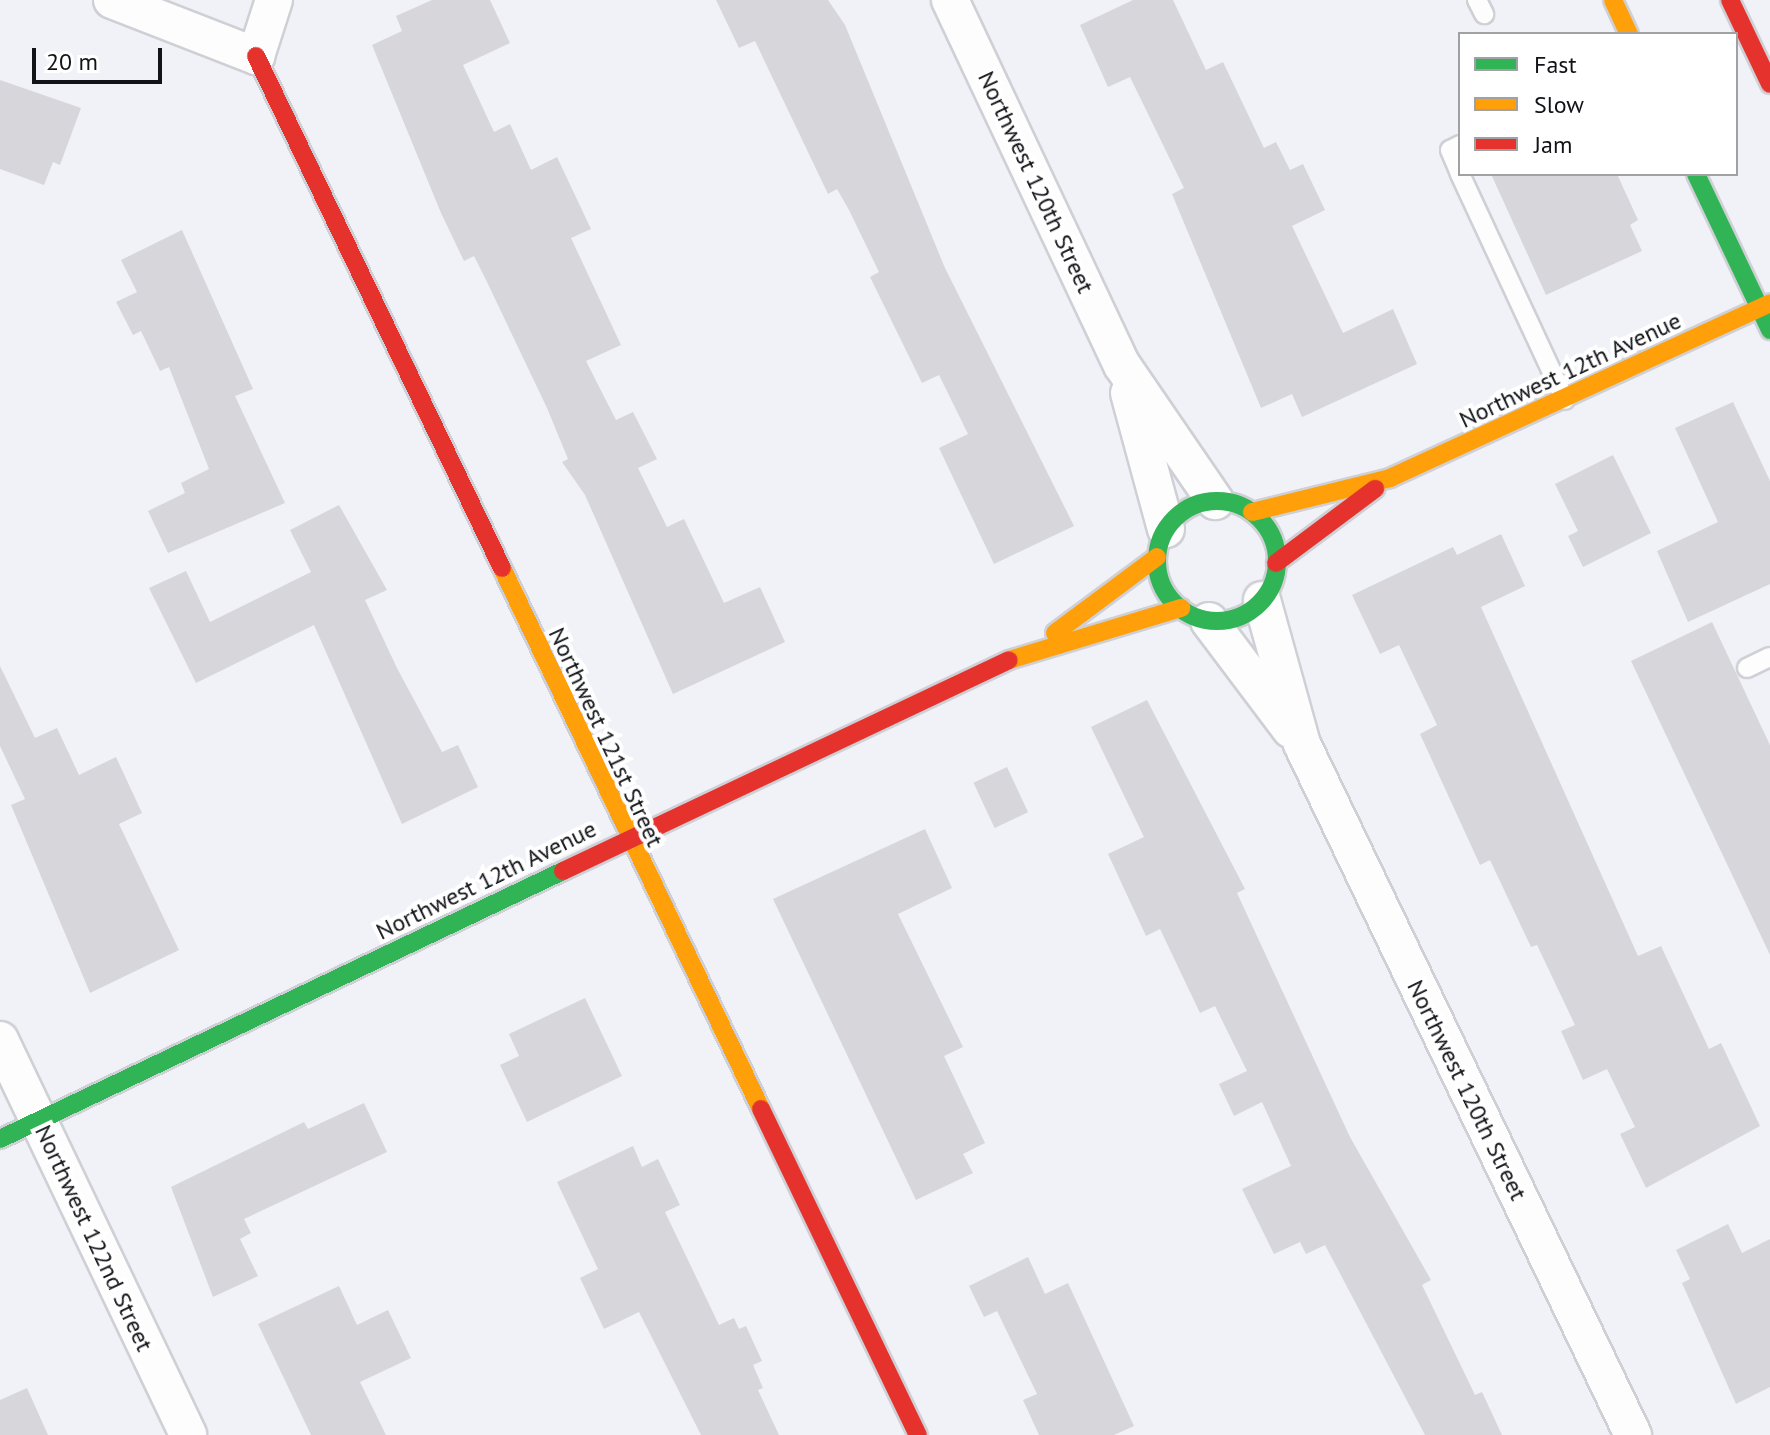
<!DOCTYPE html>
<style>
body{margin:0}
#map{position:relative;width:1770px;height:1435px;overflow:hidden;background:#f1f2f8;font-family:"PT Sans",sans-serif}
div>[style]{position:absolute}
.building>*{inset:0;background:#d6d6db;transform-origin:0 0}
.roads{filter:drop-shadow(2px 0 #cfd0d5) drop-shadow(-2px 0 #cfd0d5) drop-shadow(0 2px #cfd0d5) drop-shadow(0 -2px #cfd0d5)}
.lane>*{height:18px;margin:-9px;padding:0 9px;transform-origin:9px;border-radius:9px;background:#fdfdfe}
.street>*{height:36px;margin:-18px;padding:0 18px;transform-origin:18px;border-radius:18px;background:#fdfdfe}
.fast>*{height:18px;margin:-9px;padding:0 9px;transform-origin:9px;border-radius:9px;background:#30b455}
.fast>.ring{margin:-9px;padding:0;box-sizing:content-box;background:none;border:18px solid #30b455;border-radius:50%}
.slow>*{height:18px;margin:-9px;padding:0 9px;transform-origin:9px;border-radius:9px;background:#ff9f0a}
.jam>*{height:18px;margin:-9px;padding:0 9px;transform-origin:9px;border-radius:9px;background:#e5322d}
span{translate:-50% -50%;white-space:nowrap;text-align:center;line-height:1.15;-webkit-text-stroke:8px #fff;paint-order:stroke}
.street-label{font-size:24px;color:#121317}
.legend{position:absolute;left:1458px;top:32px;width:280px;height:144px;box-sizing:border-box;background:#fff;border:2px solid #a0a1a2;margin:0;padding:10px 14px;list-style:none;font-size:24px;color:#121317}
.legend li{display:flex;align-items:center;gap:16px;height:40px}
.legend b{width:40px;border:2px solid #a0a1a2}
.scale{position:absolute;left:32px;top:48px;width:130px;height:36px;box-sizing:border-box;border:4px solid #121317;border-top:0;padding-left:10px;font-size:24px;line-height:28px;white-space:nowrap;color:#121317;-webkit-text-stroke:6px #fff;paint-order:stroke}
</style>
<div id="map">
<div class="building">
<div style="clip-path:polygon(432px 0,490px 0,510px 43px,463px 65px,494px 132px,510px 124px,531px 170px,557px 157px,591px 229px,571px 238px,621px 345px,586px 361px,616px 420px,633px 412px,657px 459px,638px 468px,667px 527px,684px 519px,724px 603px,760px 587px,785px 642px,673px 694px,585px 495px,562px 462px,568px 459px,547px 408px,486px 280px,474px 256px,464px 261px,441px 213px,372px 45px,402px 31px,396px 16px)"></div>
<div style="clip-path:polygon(716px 0,828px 0,845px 25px,945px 268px,1074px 526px,994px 564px,939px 448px,968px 434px,939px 375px,922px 383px,870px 277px,879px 272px,849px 210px,837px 189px,828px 194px,755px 41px,739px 48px)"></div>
<div style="clip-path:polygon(1133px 0,1173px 0,1206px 70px,1223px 62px,1264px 148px,1276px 142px,1290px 170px,1303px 164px,1325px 210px,1292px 226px,1343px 333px,1393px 309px,1417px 364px,1302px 417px,1292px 394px,1261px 408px,1172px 194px,1184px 188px,1130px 77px,1108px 87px,1080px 25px)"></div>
<div style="clip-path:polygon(0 80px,81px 108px,60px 165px,53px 162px,44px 185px,0 169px)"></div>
<div style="clip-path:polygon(1491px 174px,1617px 174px,1638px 220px,1630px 225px,1642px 251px,1546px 295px)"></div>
<div style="clip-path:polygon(182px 230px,253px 389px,235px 396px,285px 503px,168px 553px,148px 511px,185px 493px,181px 483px,209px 469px,169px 367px,160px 371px,141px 331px,133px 335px,116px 302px,137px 292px,121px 260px)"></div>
<div style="clip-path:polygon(1733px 402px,1770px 481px,1770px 584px,1688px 622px,1657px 551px,1718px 522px,1675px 428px)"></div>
<div style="clip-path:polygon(1613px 455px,1651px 533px,1583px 567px,1568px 536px,1578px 531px,1555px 484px)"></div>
<div style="clip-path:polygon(339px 505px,387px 590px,365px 600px,397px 668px,442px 752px,458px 745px,478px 787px,402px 824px,314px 625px,196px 683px,149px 588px,186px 571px,210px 622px,311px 572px,290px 530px)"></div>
<div style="clip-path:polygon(1501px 534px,1525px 586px,1481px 607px,1638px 956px,1661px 946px,1709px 1049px,1721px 1043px,1760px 1126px,1646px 1188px,1620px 1134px,1635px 1127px,1607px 1069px,1583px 1080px,1561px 1031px,1575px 1025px,1537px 945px,1531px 947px,1490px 860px,1480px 865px,1420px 734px,1437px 725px,1399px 645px,1380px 654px,1352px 595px,1453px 547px,1457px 555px)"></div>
<div style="clip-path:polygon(1712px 622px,1770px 745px,1770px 955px,1631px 661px)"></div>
<div style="clip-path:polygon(0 666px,35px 738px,57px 728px,79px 775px,116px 757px,142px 813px,119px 824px,179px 950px,90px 993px,11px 805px,25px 799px,0 746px)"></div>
<div style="clip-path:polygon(1147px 700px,1245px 889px,1237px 893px,1350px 1137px,1431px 1280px,1422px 1285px,1475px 1395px,1482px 1392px,1502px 1435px,1425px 1435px,1325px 1245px,1306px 1254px,1300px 1242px,1274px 1254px,1242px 1189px,1291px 1166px,1262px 1102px,1234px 1116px,1219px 1084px,1247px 1071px,1215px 1006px,1200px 1013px,1160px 929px,1146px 936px,1108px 854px,1144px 837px,1091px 727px)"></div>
<div style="left:1007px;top:767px;width:50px;height:37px;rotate:65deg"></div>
<div style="clip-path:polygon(925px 829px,952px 888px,898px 914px,963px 1047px,944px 1056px,985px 1143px,963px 1154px,973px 1173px,916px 1200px,773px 899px)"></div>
<div style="clip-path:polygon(585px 998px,622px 1076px,527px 1122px,500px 1065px,519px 1056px,509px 1034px)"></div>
<div style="clip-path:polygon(364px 1103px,387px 1152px,244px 1219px,251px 1233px,240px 1239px,258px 1276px,213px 1297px,171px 1187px,304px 1122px,308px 1129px)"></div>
<div style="clip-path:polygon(633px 1146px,642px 1167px,658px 1159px,680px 1205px,665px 1212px,719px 1325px,734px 1318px,739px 1329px,746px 1326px,762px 1361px,753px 1365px,763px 1388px,758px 1390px,779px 1435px,701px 1435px,639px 1312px,604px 1329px,580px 1278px,598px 1269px,557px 1182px)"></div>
<div style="clip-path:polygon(1728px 1224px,1742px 1253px,1770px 1239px,1770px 1387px,1736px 1404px,1682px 1283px,1690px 1279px,1676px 1250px)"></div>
<div style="clip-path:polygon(1028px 1257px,1045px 1294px,1068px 1283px,1134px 1426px,1114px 1435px,1039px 1435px,1023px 1400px,1037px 1394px,997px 1311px,984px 1317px,969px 1286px)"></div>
<div style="clip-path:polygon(339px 1286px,357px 1325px,388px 1310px,411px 1358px,360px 1382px,386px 1435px,311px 1435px,258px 1324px)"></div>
<div style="clip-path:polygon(27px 1388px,48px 1435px,0 1435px,0 1400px)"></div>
</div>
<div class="roads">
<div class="lane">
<div style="left:1477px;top:0;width:16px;rotate:63deg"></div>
<div style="left:1460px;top:145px;width:11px;rotate:153deg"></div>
<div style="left:1450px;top:150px;width:25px;rotate:67deg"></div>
<div style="left:1460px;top:174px;width:249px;rotate:65.1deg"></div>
<div style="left:1747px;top:668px;width:25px;rotate:-26deg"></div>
</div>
<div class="street">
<div style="left:112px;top:0;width:155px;rotate:21.3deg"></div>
<div style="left:256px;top:56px;width:59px;rotate:-72.2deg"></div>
<div style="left:950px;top:0;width:403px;rotate:64.8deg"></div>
<div style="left:1122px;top:365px;width:165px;rotate:55.6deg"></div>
<div style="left:1129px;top:393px;width:141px;rotate:74.8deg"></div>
<div style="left:1262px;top:600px;width:149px;rotate:74.5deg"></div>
<div style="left:1302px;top:744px;width:766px;rotate:64.4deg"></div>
<div style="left:1209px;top:621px;width:136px;rotate:53deg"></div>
<div style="left:0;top:1040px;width:437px;rotate:64.5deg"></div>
</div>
<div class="fast">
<div style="left:1696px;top:174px;width:173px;rotate:64.6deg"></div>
<div class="ring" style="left:1157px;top:501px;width:102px;height:102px"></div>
<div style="left:0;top:1139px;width:624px;rotate:-25.46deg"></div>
</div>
<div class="slow">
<div style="left:1613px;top:0;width:38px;rotate:65deg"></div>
<div style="left:1252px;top:512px;width:142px;rotate:-13.8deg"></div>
<div style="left:1390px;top:478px;width:418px;rotate:-24.7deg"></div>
<div style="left:502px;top:568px;width:600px;rotate:64.42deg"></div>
<div style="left:1055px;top:633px;width:127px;rotate:-36.7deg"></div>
<div style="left:1009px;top:660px;width:180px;rotate:-16.8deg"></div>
</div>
<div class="jam">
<div style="left:1730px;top:0;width:93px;rotate:64.5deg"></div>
<div style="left:256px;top:56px;width:568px;rotate:64.34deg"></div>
<div style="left:1276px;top:563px;width:124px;rotate:-36.8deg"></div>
<div style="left:563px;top:871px;width:493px;rotate:-25.3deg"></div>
<div style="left:761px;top:1109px;width:362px;rotate:64.3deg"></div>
</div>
</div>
<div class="street-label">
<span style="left:1036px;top:182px;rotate:65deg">Northwest 120th Street</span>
<span style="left:1570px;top:370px;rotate:-25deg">Northwest 12th Avenue</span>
<span style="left:606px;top:737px;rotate:65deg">Northwest 121st Street</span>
<span style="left:486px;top:880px;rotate:-26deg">Northwest 12th Avenue</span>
<span style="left:1467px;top:1090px;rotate:64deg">Northwest 120th Street</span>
<span style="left:94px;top:1238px;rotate:65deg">Northwest 122nd Street</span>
</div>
<ul class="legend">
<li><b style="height:10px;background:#30b455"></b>Fast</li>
<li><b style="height:10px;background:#ff9f0a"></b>Slow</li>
<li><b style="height:10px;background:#e5322d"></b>Jam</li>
</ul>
<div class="scale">20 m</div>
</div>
